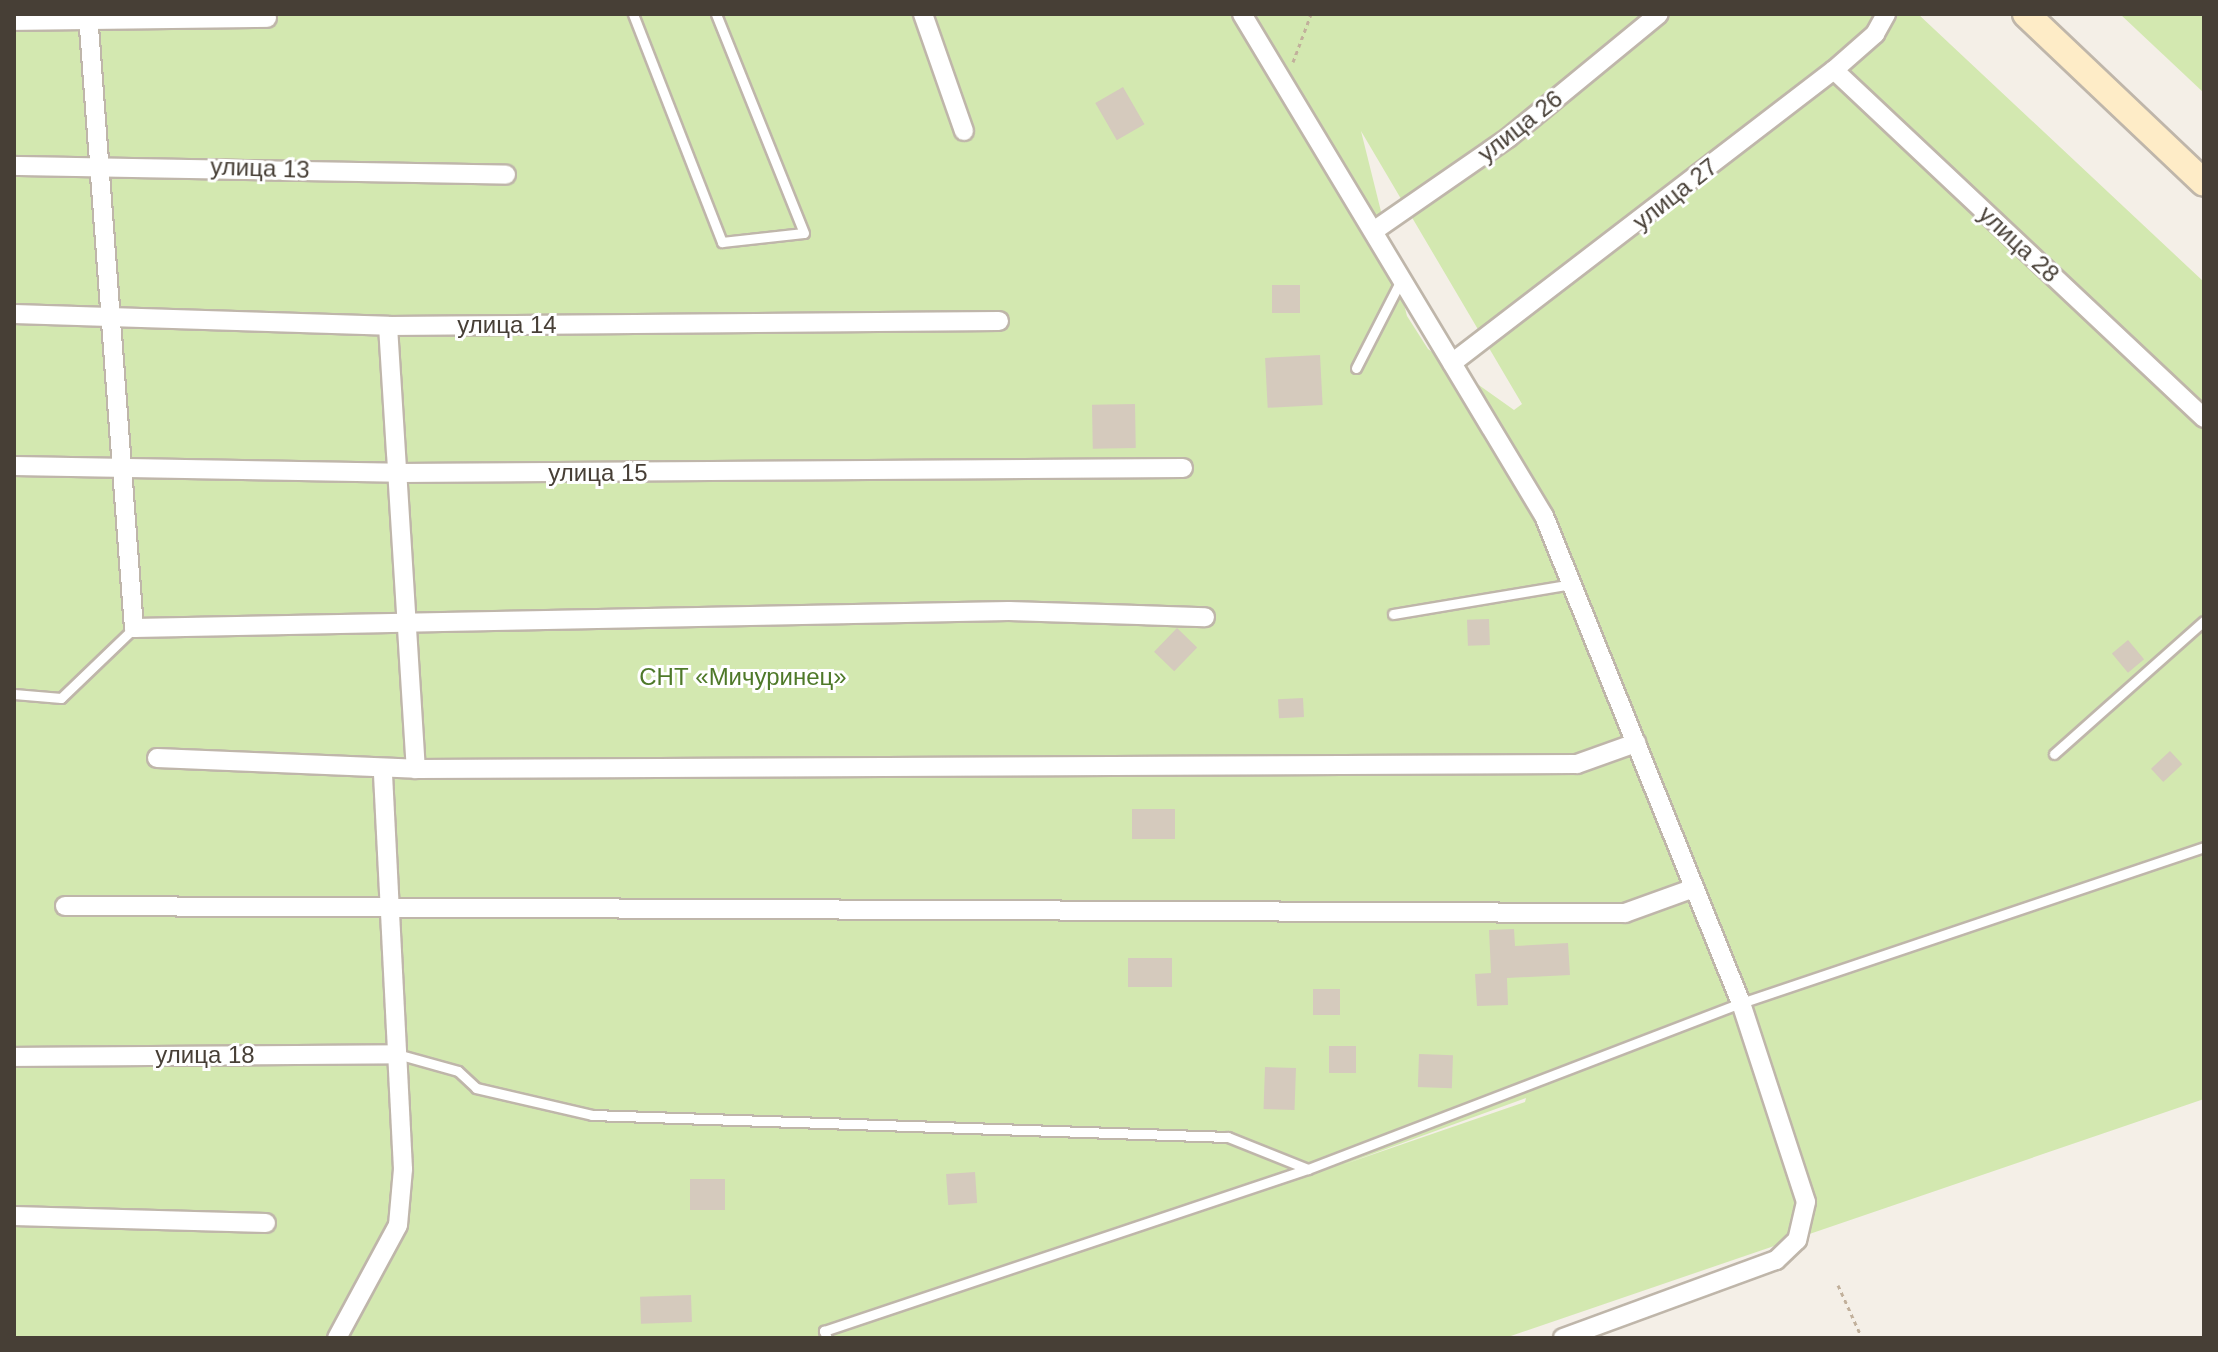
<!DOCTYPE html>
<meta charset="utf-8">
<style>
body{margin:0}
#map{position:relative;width:2218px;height:1352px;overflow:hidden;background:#f4efe7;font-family:Helvetica,sans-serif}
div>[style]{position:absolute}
.green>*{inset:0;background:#d3e8b0}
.building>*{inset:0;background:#d5cabd;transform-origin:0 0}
.path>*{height:3px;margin-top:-1.5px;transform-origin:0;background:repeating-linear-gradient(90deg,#c1b09b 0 4px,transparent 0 8px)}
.roads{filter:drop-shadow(2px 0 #bfb6aa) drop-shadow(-2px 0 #bfb6aa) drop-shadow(0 2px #bfb6aa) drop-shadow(0 -2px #bfb6aa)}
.lane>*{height:9px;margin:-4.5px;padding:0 4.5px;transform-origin:4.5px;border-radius:4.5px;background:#fff}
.street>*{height:18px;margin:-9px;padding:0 9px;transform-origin:9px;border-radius:9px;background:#fff}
.secondary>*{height:26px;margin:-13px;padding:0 13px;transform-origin:13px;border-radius:13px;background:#feecc7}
span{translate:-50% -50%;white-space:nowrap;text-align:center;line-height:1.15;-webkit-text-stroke:6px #fff;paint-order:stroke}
.street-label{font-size:24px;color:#473f36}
.park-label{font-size:24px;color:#4e7929}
.frame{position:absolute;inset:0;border:16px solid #473f36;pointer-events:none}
</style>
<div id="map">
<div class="green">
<div style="clip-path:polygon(evenodd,14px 14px,1918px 14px,2204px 282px,2204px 1099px,1505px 1338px,14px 1338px,14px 14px,1361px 131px,1522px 404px,1514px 410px,1428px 349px,1407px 316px,1361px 131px,14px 14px,1526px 1098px,1525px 1102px,1342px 1165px,1526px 1098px)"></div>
<div style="clip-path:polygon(2120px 14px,2204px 14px,2204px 93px)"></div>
</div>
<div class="building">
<div style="left:1123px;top:87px;width:43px;height:32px;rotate:60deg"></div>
<div style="left:1272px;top:285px;width:28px;height:28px"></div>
<div style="left:1320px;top:355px;width:50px;height:55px;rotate:87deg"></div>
<div style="left:1135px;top:404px;width:44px;height:43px;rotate:89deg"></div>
<div style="left:1489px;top:619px;width:26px;height:22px;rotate:88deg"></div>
<div style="left:1177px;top:628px;width:28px;height:33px;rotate:44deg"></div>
<div style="left:2128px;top:640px;width:25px;height:21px;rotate:50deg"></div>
<div style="left:1303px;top:698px;width:19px;height:25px;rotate:87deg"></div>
<div style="left:2170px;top:751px;width:18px;height:26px;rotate:47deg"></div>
<div style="left:1132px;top:809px;width:43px;height:30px"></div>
<div style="clip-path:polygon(1514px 929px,1515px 946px,1568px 943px,1570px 975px,1507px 978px,1508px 1005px,1477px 1006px,1475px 974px,1491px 973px,1489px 930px)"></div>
<div style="left:1172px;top:958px;width:29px;height:44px;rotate:90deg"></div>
<div style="left:1313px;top:989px;width:27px;height:26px"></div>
<div style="left:1356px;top:1046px;width:27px;height:27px;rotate:90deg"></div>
<div style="left:1419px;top:1054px;width:34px;height:33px;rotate:2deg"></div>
<div style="left:1265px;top:1067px;width:31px;height:42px;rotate:2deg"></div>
<div style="left:975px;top:1172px;width:31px;height:29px;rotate:86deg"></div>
<div style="left:690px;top:1179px;width:35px;height:31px"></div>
<div style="left:691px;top:1295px;width:27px;height:51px;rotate:88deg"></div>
</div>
<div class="path">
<div style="left:1293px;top:62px;width:51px;rotate:-69.4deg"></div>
<div style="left:1838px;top:1285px;width:58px;rotate:65.6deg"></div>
</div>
<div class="roads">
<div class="lane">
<div style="left:633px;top:14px;width:245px;rotate:68.7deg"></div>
<div style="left:722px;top:242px;width:82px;rotate:-6.3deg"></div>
<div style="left:804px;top:233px;width:236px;rotate:-111.9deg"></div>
<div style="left:1356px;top:368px;width:99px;rotate:-62.9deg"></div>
<div style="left:1393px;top:614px;width:181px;rotate:-9.5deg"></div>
<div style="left:14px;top:694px;width:47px;rotate:4.9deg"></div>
<div style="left:61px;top:698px;width:101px;rotate:-43.8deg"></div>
<div style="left:2054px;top:754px;width:200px;rotate:-41.6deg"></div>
<div style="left:397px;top:1054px;width:63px;rotate:15.6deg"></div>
<div style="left:458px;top:1071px;width:25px;rotate:43deg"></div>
<div style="left:476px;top:1088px;width:119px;rotate:13.1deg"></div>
<div style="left:592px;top:1115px;width:636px;rotate:1.98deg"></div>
<div style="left:1228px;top:1137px;width:86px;rotate:21.8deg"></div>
<div style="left:827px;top:1338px;width:8px;rotate:-113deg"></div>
<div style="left:824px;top:1331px;width:510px;rotate:-18.51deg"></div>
<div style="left:1308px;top:1169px;width:464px;rotate:-21deg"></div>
<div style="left:1741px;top:1003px;width:489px;rotate:-18.6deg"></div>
</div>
<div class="street">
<div style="left:88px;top:14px;width:616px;rotate:85.72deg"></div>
<div style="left:134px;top:628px;width:875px;rotate:-1.11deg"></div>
<div style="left:1009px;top:611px;width:196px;rotate:1.8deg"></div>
<div style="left:923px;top:14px;width:124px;rotate:70.7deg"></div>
<div style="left:1242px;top:14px;width:586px;rotate:58.97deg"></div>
<div style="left:1544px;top:516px;width:525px;rotate:67.98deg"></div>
<div style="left:1741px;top:1003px;width:209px;rotate:71.9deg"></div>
<div style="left:1806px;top:1202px;width:39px;rotate:103deg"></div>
<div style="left:1797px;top:1240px;width:29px;rotate:136deg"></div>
<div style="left:1776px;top:1260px;width:227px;rotate:159.9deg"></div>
<div style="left:14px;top:21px;width:253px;rotate:-0.7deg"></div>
<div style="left:1834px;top:70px;width:508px;rotate:43.24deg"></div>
<div style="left:14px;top:166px;width:492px;rotate:1deg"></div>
<div style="left:1375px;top:230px;width:162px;rotate:-34.7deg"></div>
<div style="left:1508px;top:138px;width:195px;rotate:-39.4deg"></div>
<div style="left:14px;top:314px;width:374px;rotate:1.8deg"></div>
<div style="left:388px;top:326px;width:611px;rotate:-0.47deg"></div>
<div style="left:388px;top:326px;width:444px;rotate:86.4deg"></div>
<div style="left:1452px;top:363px;width:481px;rotate:-37.5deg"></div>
<div style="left:1834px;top:70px;width:55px;rotate:-41.3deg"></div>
<div style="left:1875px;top:34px;width:23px;rotate:-61deg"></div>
<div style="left:14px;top:466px;width:385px;rotate:1deg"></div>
<div style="left:399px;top:473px;width:784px;rotate:-0.37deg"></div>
<div style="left:157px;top:758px;width:259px;rotate:2.4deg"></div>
<div style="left:416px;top:769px;width:1161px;rotate:-0.25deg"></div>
<div style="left:1577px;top:764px;width:63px;rotate:-19.6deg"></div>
<div style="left:65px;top:906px;width:1560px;rotate:0.26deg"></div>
<div style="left:1625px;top:913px;width:73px;rotate:-19.9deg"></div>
<div style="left:14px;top:1057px;width:382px;rotate:-0.4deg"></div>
<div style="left:14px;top:1216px;width:252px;rotate:1.6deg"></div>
<div style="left:337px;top:1338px;width:128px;rotate:-61.6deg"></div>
<div style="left:398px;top:1225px;width:56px;rotate:-84.9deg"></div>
<div style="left:403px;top:1169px;width:401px;rotate:-92.9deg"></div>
</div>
<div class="secondary">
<div style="left:2026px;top:14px;width:245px;rotate:43.5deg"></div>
</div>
</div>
<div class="street-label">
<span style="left:1520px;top:126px;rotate:-38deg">улица 26</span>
<span style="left:260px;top:168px;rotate:2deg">улица 13</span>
<span style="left:1675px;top:194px;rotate:-38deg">улица 27</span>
<span style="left:2019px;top:244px;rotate:43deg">улица 28</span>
<span style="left:507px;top:325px">улица 14</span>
<span style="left:598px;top:473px">улица 15</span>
<span style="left:205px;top:1055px">улица 18</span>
</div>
<div class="park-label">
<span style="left:743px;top:677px">СНТ «Мичуринец»</span>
</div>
<div class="frame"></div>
</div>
